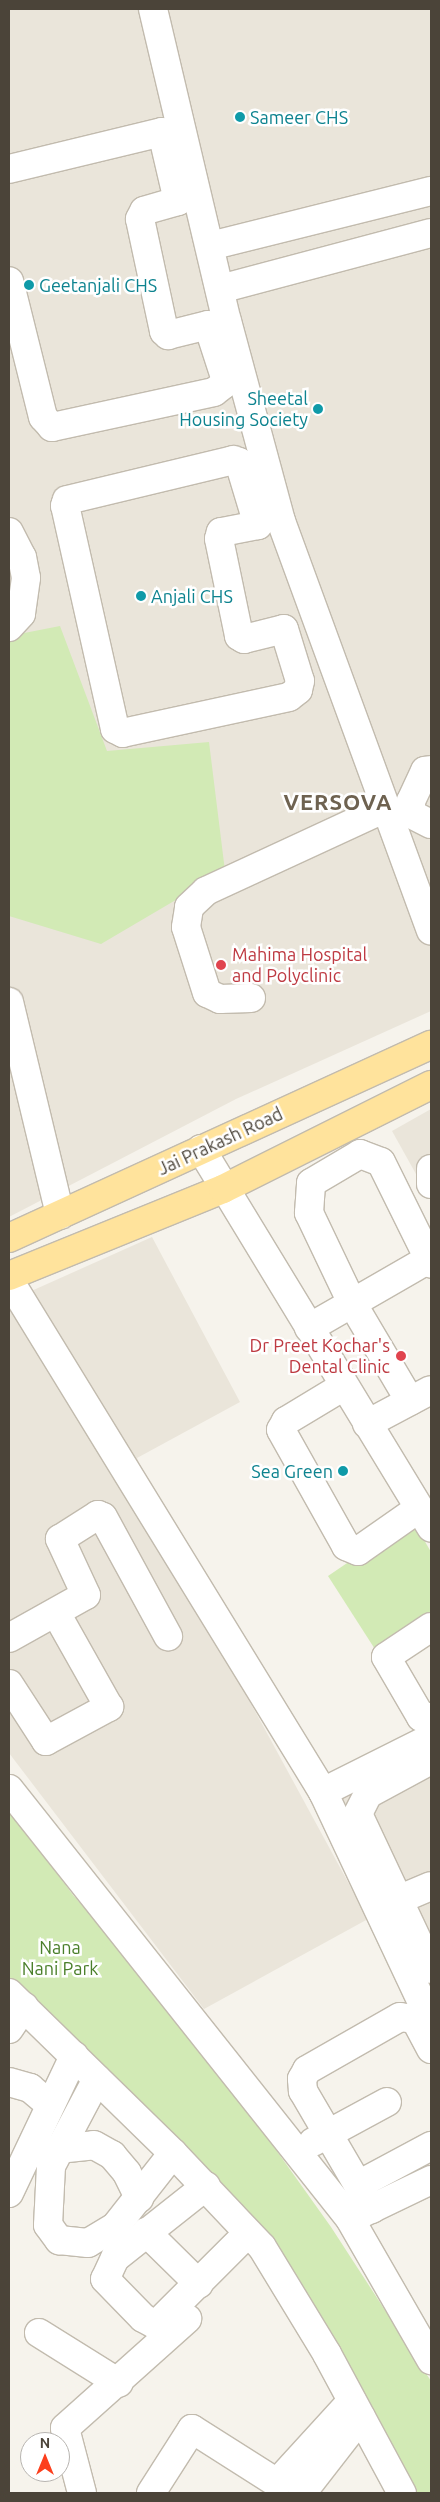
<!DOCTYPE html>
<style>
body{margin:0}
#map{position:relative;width:440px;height:2502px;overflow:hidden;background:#f6f3ec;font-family:Ubuntu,sans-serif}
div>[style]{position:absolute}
.residential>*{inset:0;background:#eae5da}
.green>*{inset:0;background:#d2eab5}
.roads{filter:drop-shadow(1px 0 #c2bbae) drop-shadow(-1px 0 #c2bbae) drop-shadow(0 1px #c2bbae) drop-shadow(0 -1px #c2bbae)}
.minor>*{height:28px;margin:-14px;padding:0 14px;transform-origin:14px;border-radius:14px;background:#fff}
.major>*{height:28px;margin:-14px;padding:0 14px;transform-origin:14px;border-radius:14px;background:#ffe39c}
.dots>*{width:14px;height:14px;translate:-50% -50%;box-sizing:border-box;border:2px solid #fff;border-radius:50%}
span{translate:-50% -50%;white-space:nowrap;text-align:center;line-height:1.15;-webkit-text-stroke:5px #fff;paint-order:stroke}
.culture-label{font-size:18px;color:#0d838f}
.left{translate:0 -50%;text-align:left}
.right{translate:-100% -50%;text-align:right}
.health-label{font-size:18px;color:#be3a42}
.street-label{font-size:18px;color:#4b4439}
.park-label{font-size:18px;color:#4a7f2a}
.district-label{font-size:22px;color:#6e6250;font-weight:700;letter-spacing:1px}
.frame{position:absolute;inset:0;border:10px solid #4b4439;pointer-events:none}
.north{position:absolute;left:20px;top:2432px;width:50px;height:50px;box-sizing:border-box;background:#fff;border:1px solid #b7b4b0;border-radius:50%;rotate:0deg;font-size:14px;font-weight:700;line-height:20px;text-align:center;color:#4b4439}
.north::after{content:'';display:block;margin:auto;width:18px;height:22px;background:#fc3f1d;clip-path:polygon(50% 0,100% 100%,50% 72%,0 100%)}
</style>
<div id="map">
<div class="residential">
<div style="clip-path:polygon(9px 9px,431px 9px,431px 1011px,236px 1099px,9px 1217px)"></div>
<div style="clip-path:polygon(431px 1109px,431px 1201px,392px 1131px)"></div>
<div style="clip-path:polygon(152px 1237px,240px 1402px,137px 1458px,224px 1654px,368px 1919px,204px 2009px,9px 1753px,9px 1301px)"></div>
<div style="clip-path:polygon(431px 1750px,431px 1995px,337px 1797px)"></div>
</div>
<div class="green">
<div style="clip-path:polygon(60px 626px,107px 751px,209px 742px,225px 871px,101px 944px,9px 916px,9px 636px)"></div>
<div style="clip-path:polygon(412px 1519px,431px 1552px,431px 1626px,380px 1657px,328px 1576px)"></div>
<div style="clip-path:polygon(9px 1809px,73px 1895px,180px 2015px,331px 2227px,431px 2381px,431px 2493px,407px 2493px,270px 2242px,9px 1980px)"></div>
</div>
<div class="roads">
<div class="minor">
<div style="left:153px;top:9px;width:321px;rotate:76.7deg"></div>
<div style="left:227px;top:321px;width:207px;rotate:74.9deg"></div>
<div style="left:281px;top:521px;width:436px;rotate:69.9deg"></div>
<div style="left:9px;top:169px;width:157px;rotate:-13.6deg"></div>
<div style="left:162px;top:132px;width:71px;rotate:76.9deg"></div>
<div style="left:178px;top:201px;width:35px;rotate:164deg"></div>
<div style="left:144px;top:211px;width:9px;rotate:117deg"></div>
<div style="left:140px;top:219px;width:115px;rotate:77.9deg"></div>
<div style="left:164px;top:331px;width:6px;rotate:45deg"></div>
<div style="left:168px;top:335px;width:41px;rotate:-14deg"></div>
<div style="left:208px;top:325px;width:55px;rotate:71.9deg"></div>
<div style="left:225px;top:377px;width:8px;rotate:104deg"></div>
<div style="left:223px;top:385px;width:11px;rotate:142deg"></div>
<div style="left:214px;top:392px;width:166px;rotate:167.8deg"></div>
<div style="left:52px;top:427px;width:13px;rotate:-132deg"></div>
<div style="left:43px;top:417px;width:140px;rotate:-104deg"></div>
<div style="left:210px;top:246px;width:228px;rotate:-14deg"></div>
<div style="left:220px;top:289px;width:218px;rotate:-14.9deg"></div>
<div style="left:233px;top:460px;width:6px;rotate:18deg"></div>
<div style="left:239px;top:462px;width:66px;rotate:73.2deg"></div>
<div style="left:258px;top:525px;width:38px;rotate:169deg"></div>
<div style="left:221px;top:532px;width:7px;rotate:106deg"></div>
<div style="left:219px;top:539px;width:99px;rotate:78.3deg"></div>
<div style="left:239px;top:636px;width:6px;rotate:31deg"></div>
<div style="left:244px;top:639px;width:41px;rotate:-14deg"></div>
<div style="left:284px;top:629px;width:54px;rotate:72.9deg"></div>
<div style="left:300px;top:681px;width:9px;rotate:103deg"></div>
<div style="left:298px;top:690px;width:11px;rotate:142deg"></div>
<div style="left:289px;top:697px;width:170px;rotate:167.8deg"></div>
<div style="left:123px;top:733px;width:9px;rotate:-153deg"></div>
<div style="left:115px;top:729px;width:229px;rotate:-102.6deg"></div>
<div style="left:65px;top:506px;width:6px;rotate:-72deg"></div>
<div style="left:67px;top:500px;width:171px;rotate:-13.5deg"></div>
<div style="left:9px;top:532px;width:28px;rotate:63deg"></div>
<div style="left:22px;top:557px;width:21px;rotate:79deg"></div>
<div style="left:26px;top:578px;width:36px;rotate:98deg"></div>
<div style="left:21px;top:614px;width:18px;rotate:133deg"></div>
<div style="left:431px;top:770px;width:6px;rotate:171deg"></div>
<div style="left:425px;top:771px;width:33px;rotate:115deg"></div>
<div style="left:411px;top:801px;width:13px;rotate:90deg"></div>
<div style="left:411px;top:814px;width:22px;rotate:27deg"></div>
<div style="left:251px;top:998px;width:31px;rotate:178deg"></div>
<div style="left:220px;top:999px;width:14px;rotate:-155deg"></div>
<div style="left:207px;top:993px;width:69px;rotate:-107.7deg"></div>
<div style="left:186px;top:927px;width:20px;rotate:-81deg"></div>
<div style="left:189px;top:907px;width:23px;rotate:-43deg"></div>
<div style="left:206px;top:891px;width:198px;rotate:-24.8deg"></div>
<div style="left:9px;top:1002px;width:219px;rotate:76.5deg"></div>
<div style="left:201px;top:1149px;width:443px;rotate:58.7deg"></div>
<div style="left:431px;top:1169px;width:15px;rotate:90deg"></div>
<div style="left:9px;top:1280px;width:601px;rotate:58.48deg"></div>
<div style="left:323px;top:1792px;width:254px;rotate:64.8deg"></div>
<div style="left:309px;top:1328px;width:138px;rotate:-29.9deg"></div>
<div style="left:429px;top:1259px;width:5px;rotate:68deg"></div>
<div style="left:344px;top:1386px;width:68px;rotate:148.9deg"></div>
<div style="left:286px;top:1421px;width:10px;rotate:119deg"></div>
<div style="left:281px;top:1430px;width:133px;rotate:60.7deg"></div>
<div style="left:346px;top:1546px;width:13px;rotate:23deg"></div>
<div style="left:358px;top:1551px;width:73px;rotate:-35deg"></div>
<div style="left:410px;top:1401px;width:114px;rotate:-120.6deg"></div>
<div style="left:352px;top:1303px;width:100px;rotate:-115.5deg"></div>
<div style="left:309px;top:1213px;width:30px;rotate:-86deg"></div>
<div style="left:311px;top:1183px;width:57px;rotate:-30.6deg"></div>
<div style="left:360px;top:1154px;width:22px;rotate:21deg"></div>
<div style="left:381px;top:1162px;width:108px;rotate:63.7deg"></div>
<div style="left:367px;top:1424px;width:72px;rotate:-28deg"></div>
<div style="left:431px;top:1627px;width:54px;rotate:146.3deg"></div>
<div style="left:386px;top:1657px;width:69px;rotate:59.7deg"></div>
<div style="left:421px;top:1717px;width:10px"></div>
<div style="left:9px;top:1638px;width:88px;rotate:-29.2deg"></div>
<div style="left:86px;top:1595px;width:62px;rotate:-114.9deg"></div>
<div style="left:60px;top:1539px;width:45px;rotate:-32.3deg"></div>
<div style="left:98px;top:1515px;width:5px;rotate:22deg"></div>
<div style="left:103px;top:1517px;width:136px;rotate:61.4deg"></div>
<div style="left:9px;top:1684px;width:68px;rotate:57deg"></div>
<div style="left:46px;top:1741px;width:72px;rotate:-28.4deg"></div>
<div style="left:109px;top:1707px;width:108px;rotate:-119.4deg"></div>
<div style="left:431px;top:1760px;width:72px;rotate:151.6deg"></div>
<div style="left:368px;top:1794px;width:22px;rotate:117deg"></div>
<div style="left:358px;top:1814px;width:171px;rotate:64.8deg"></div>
<div style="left:9px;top:1789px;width:549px;rotate:51.58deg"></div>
<div style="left:350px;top:2219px;width:163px;rotate:60.1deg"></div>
<div style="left:323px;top:1792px;width:121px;rotate:-26.6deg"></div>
<div style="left:379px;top:1908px;width:56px;rotate:-22.9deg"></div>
<div style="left:9px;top:1993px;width:229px;rotate:44.3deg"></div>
<div style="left:173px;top:2153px;width:129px;rotate:46.6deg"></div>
<div style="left:262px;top:2247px;width:125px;rotate:58.7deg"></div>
<div style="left:327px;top:2354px;width:158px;rotate:61.7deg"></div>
<div style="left:9px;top:2029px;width:27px;rotate:-56deg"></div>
<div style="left:97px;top:2079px;width:98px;rotate:117.9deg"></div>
<div style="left:51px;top:2166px;width:59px;rotate:92.9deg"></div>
<div style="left:48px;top:2225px;width:19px;rotate:54deg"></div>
<div style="left:59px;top:2240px;width:29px;rotate:6deg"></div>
<div style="left:88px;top:2243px;width:31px;rotate:-31deg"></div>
<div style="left:115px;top:2227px;width:94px;rotate:-51.9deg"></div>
<div style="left:9px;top:2082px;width:22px;rotate:16deg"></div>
<div style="left:30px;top:2088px;width:26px;rotate:40deg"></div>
<div style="left:313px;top:2142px;width:84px;rotate:-28.4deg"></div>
<div style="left:58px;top:2149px;width:36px;rotate:-6deg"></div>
<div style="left:94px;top:2145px;width:21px;rotate:29deg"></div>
<div style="left:112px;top:2155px;width:23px;rotate:50deg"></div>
<div style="left:127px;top:2173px;width:28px;rotate:64deg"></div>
<div style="left:358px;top:2185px;width:83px;rotate:-28.1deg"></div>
<div style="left:206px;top:2186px;width:116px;rotate:141.6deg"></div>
<div style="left:115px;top:2258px;width:23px;rotate:115deg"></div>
<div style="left:105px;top:2279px;width:54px;rotate:45.7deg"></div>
<div style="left:143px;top:2318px;width:15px;rotate:28deg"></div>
<div style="left:156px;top:2325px;width:130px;rotate:-45deg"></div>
<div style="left:9px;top:2193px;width:152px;rotate:-64.6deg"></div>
<div style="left:372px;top:2209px;width:137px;rotate:-120.3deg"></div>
<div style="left:303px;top:2091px;width:12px;rotate:-95deg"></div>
<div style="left:302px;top:2079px;width:10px;rotate:-61deg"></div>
<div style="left:307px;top:2070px;width:107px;rotate:-29.7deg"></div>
<div style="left:400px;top:2017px;width:15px;rotate:8deg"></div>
<div style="left:415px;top:2019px;width:34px;rotate:62deg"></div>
<div style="left:356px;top:2216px;width:83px;rotate:-25.6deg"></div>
<div style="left:146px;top:2232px;width:74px;rotate:44.5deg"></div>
<div style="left:39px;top:2333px;width:94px;rotate:32deg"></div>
<div style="left:82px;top:2493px;width:67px;rotate:-104.7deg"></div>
<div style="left:65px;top:2428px;width:164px;rotate:-41.8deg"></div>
<div style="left:151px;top:2493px;width:76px;rotate:-57.4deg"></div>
<div style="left:192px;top:2429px;width:101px;rotate:32.4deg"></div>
<div style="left:277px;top:2483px;width:111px;rotate:-47.6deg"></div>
<div style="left:302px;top:2493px;width:96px;rotate:-52.2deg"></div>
</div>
<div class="major">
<div style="left:9px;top:1238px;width:464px;rotate:-24.6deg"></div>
<div style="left:9px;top:1276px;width:231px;rotate:-22.1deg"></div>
<div style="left:223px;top:1189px;width:233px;rotate:-26.6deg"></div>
</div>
</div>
<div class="dots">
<div style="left:240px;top:117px;background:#0f9aa8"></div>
<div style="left:29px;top:285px;background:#0f9aa8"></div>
<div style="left:318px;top:409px;background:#0f9aa8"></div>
<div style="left:141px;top:596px;background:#0f9aa8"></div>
<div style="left:221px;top:965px;background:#e0444e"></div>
<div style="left:401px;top:1356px;background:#e0444e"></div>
<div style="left:343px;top:1471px;background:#0f9aa8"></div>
</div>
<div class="culture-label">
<span class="left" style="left:250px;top:117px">Sameer CHS</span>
<span class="left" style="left:39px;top:285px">Geetanjali CHS</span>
<span class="right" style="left:308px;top:409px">Sheetal<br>Housing Society</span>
<span class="left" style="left:151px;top:596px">Anjali CHS</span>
<span class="right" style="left:333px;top:1471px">Sea Green</span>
</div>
<div class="health-label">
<span class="left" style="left:232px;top:965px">Mahima Hospital<br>and Polyclinic</span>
<span class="right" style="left:390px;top:1356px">Dr Preet Kochar's<br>Dental Clinic</span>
</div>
<div class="street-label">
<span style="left:220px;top:1141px;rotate:-25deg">Jai Prakash Road</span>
</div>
<div class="park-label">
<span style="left:60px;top:1958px">Nana<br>Nani Park</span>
</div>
<div class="district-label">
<span style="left:338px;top:802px">VERSOVA</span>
</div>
<div class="frame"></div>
<div class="north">N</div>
</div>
